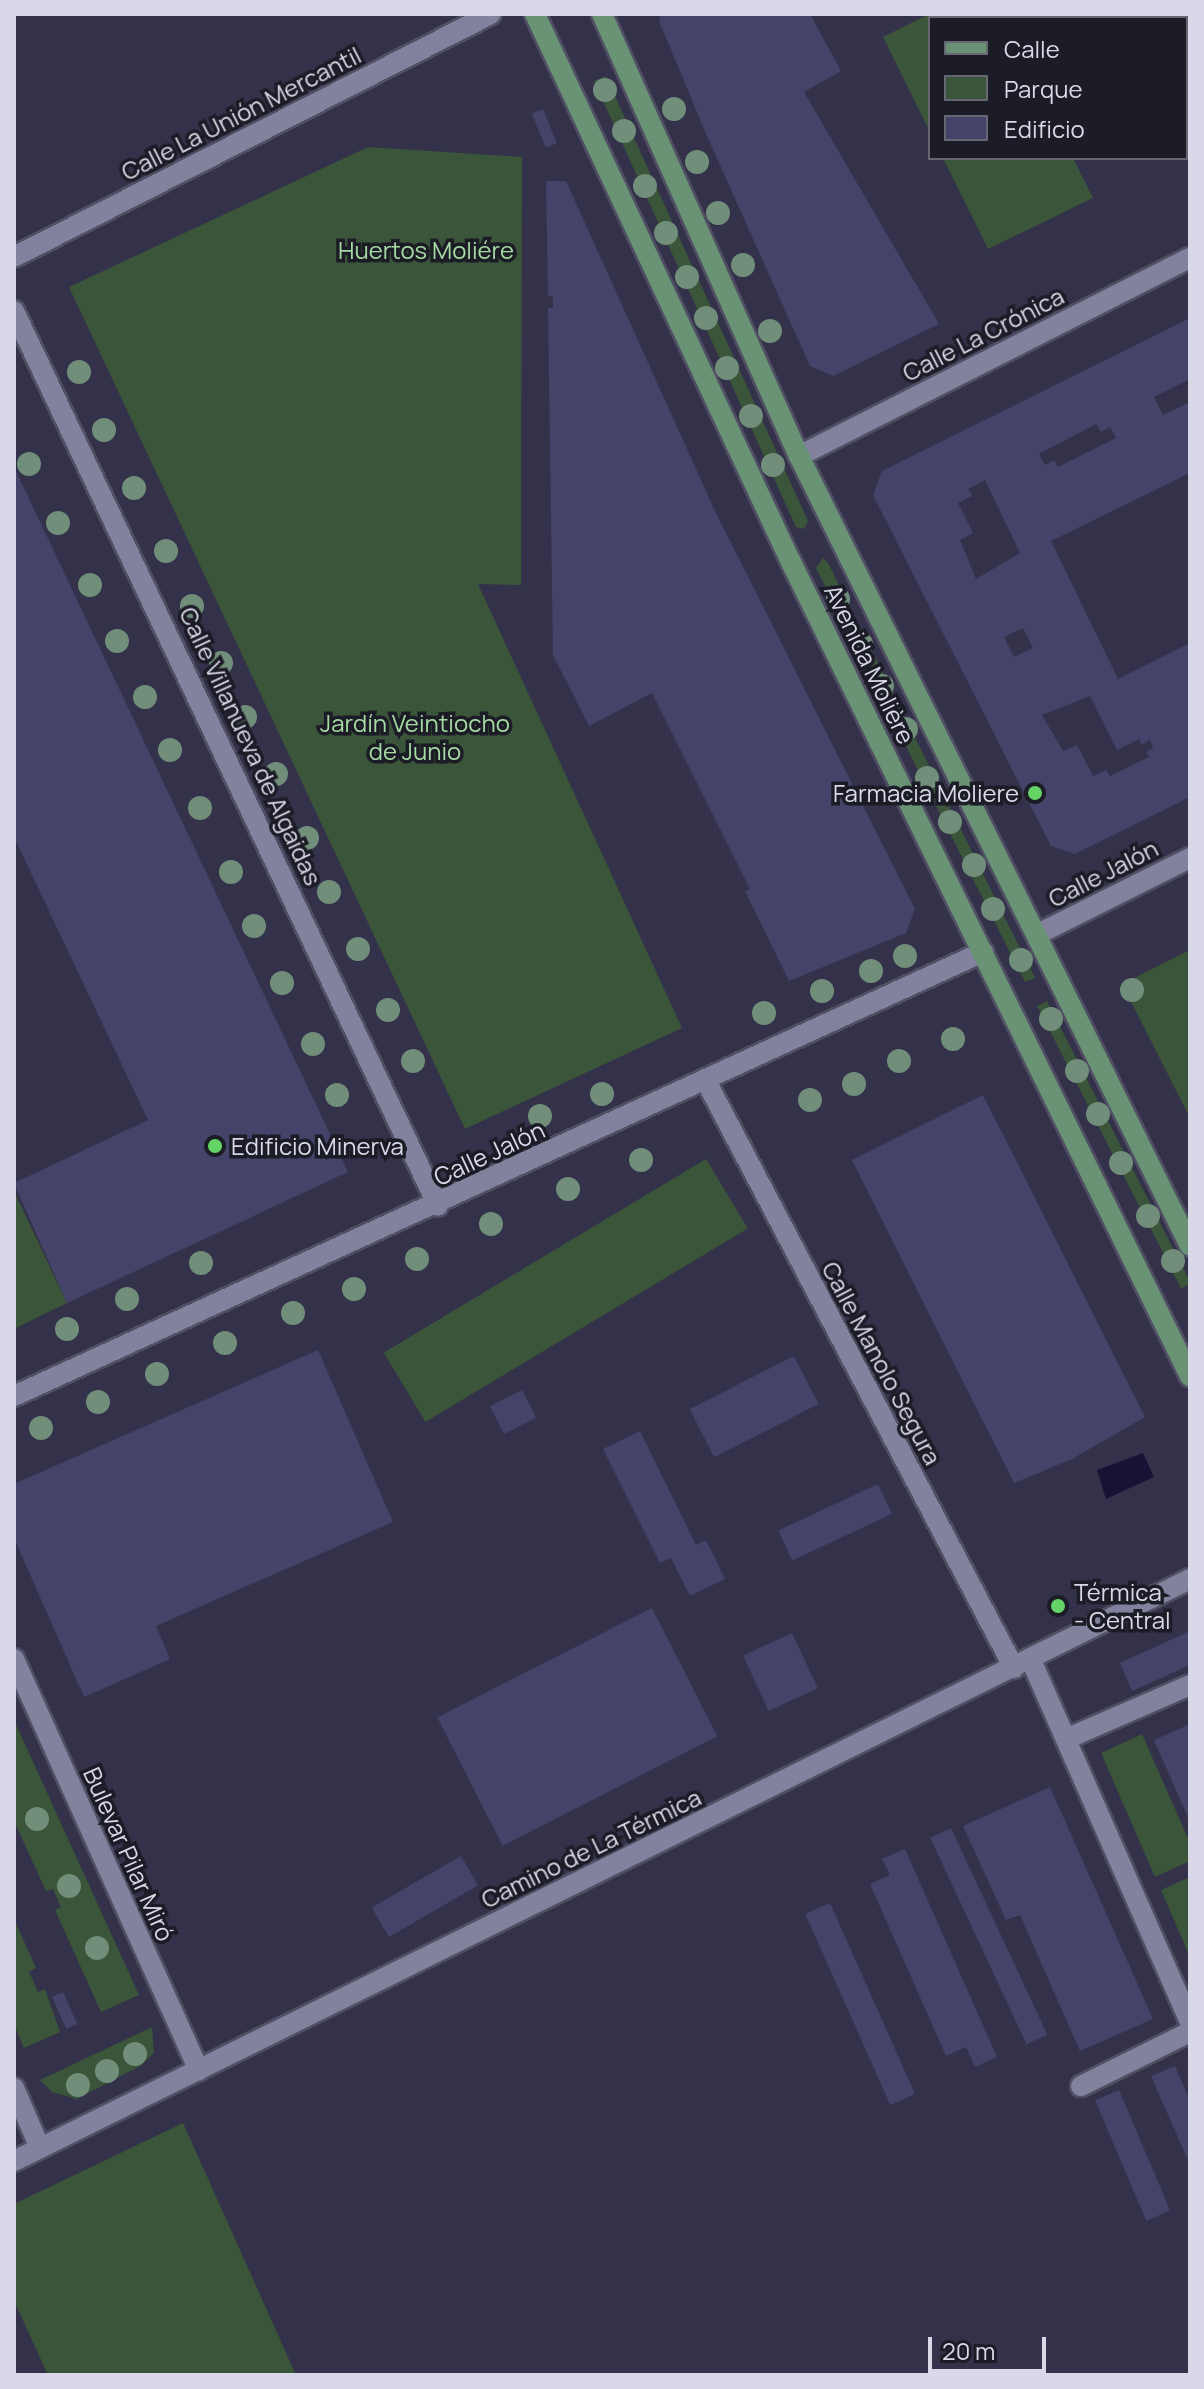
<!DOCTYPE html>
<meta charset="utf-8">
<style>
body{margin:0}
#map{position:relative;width:1204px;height:2389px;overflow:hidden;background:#33324a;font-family:Manrope,sans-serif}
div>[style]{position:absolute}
.green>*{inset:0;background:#3a5539;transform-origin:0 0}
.water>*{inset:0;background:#171335}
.building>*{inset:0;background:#45436a;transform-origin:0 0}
.roads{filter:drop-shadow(2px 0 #504f64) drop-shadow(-2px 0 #504f64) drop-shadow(0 2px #504f64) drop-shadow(0 -2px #504f64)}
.lane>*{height:20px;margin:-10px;padding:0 10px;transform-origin:10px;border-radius:10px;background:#82829e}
.street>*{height:20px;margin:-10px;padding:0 10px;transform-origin:10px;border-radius:10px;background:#82829e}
.secondary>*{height:20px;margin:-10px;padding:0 10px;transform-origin:10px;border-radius:10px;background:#82829e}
.primary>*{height:20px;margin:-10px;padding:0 10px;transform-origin:10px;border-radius:10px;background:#699374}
.trees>*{width:24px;height:24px;margin:-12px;border-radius:50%;background:#718e7a}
.dots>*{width:22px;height:22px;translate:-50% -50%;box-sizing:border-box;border:4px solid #1c1c26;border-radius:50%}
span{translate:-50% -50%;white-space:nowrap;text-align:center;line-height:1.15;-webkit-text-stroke:7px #1c1c26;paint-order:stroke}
.street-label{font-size:24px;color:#d8d8e8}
.park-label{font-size:24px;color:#a4daa2}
.poi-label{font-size:24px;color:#d8d8e8}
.right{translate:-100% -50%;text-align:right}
.left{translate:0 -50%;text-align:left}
.frame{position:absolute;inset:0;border:16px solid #d8d8e8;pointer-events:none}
.legend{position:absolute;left:928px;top:16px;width:260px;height:144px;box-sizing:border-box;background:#1c1c26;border:2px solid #676774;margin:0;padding:10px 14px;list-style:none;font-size:24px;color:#d8d8e8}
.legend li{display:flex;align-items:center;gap:16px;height:40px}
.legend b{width:40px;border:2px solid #676774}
.scale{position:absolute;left:928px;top:2337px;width:118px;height:36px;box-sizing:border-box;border:4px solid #d8d8e8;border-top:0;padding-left:10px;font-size:24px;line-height:28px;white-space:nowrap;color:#d8d8e8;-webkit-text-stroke:6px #1c1c26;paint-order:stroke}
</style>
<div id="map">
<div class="green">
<div style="clip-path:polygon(929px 14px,1003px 18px,930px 18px,930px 132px,883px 37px)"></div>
<div style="clip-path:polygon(606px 76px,808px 521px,804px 529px,796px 527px,594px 81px)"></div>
<div style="clip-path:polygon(368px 147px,522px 157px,521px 585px,478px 584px,682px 1028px,465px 1129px,69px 287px)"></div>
<div style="clip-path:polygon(943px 158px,1073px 158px,1093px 198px,988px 249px)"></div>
<div style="clip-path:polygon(823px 558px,828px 563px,1035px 978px,1025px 982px,816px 568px)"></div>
<div style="clip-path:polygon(1190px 950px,1190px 1118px,1122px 984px)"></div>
<div style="left:1047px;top:1001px;width:317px;height:11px;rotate:63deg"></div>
<div style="left:706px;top:1159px;width:81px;height:376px;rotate:59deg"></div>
<div style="clip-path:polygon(14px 1191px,67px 1303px,14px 1329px)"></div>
<div style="clip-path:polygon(14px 1720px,139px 1995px,101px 2012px,55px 1910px,61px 1907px,53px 1889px,46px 1891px,14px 1821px)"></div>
<div style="clip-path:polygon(1142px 1734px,1190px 1843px,1190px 1861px,1155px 1877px,1101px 1753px)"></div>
<div style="clip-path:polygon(1190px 1877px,1190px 1957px,1161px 1890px)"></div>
<div style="clip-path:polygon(14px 1919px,36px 1968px,29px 1972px,38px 1992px,45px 1989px,60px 2032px,24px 2048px,14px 2024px)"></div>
<div style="clip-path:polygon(152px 2027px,154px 2053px,140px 2066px,77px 2099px,52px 2092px,40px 2080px)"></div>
<div style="clip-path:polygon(183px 2123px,296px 2375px,48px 2375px,14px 2301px,14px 2204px)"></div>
</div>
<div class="water">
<div style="clip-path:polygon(1143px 1453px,1154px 1477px,1106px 1499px,1097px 1470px)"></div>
</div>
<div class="building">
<div style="clip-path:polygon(661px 14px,810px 14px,841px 71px,804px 92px,939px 324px,833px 376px,810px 366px,707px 136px,659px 21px)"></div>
<div style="left:543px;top:109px;width:37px;height:12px;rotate:68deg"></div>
<div style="clip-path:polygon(546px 181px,566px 181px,715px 511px,915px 909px,906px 933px,789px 981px,745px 891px,750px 889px,652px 693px,589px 726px,553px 655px,548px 308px,553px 308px,553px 296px,548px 296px)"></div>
<div style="clip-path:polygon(evenodd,1190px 318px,1190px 379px,1154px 397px,1163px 415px,1190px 402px,1190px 473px,1051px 541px,1118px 679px,1190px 643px,1190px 797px,1075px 854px,1051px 846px,873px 495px,882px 471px,1190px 318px,1096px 424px,1101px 432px,1110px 427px,1116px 438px,1058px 467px,1054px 460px,1045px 465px,1039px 454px,1096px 424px,1190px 318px,985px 480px,1020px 553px,976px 579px,960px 540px,973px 533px,958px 503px,972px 496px,968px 489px,985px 480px,1190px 318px,1023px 628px,1033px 648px,1014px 657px,1004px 637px,1023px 628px,1190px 318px,1090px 696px,1117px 750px,1139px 739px,1142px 745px,1150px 740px,1153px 748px,1146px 752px,1149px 757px,1110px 776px,1106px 770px,1093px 776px,1077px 745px,1063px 751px,1042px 715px,1090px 696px)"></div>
<div style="clip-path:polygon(14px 467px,348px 1172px,67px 1303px,14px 1183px,148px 1120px,14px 837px)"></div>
<div style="clip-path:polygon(983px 1095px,1145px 1417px,1072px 1459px,1014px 1483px,852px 1160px)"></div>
<div style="clip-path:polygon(318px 1350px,393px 1522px,156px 1626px,170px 1659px,84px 1697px,14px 1538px,14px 1484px)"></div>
<div style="left:794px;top:1356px;width:54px;height:117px;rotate:63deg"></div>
<div style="left:522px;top:1390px;width:31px;height:36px;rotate:63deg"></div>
<div style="clip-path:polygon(640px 1431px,696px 1545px,706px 1540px,725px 1579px,690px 1596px,671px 1558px,660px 1563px,603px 1449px)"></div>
<div style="left:878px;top:1484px;width:33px;height:110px;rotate:65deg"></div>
<div style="left:652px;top:1608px;width:144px;height:241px;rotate:63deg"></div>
<div style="clip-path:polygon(1190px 1631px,1190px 1665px,1132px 1691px,1120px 1663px)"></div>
<div style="left:792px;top:1633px;width:61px;height:54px;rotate:65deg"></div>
<div style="clip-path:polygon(1190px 1724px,1190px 1822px,1154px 1740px)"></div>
<div style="clip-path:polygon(1050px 1787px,1153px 2019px,1080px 2051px,1020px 1915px,1006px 1920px,963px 1826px)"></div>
<div style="left:951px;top:1828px;width:228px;height:23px;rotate:65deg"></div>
<div style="clip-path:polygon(905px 1849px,997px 2057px,975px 2067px,966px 2047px,946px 2056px,870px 1884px,890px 1875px,882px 1859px)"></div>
<div style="left:461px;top:1856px;width:34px;height:103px;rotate:60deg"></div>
<div style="left:830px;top:1903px;width:209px;height:27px;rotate:66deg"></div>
<div style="left:63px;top:1992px;width:35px;height:12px;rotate:66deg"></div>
<div style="clip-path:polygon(1175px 2066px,1190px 2101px,1190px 2165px,1151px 2076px)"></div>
<div style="left:1119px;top:2090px;width:131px;height:26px;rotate:67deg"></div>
</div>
<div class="roads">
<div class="lane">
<div style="left:1031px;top:1660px;width:396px;rotate:66.3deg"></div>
<div style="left:1066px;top:1739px;width:135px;rotate:-23.5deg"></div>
<div style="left:1081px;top:2086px;width:122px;rotate:-26.4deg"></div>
</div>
<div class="street">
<div style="left:14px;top:257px;width:535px;rotate:-27deg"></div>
<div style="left:14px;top:311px;width:990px;rotate:64.65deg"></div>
<div style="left:799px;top:456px;width:438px;rotate:-26.9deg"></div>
<div style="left:1038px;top:934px;width:170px;rotate:-26.6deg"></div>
<div style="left:706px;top:1081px;width:663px;rotate:62.31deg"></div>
<div style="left:14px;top:1396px;width:1066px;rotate:-24.62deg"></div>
<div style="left:14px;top:1659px;width:451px;rotate:65.8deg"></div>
<div style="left:14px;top:2088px;width:65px;rotate:66.6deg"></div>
</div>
<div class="secondary">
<div style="left:14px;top:2161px;width:1312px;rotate:-26.33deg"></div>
</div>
<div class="primary">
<div style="left:535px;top:14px;width:603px;rotate:64.97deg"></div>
<div style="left:790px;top:560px;width:909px;rotate:63.89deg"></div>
<div style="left:602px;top:14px;width:484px;rotate:66deg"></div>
<div style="left:799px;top:456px;width:881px;rotate:63.67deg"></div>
</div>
</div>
<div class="trees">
<div style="left:605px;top:90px"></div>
<div style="left:674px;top:109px"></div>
<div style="left:624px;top:131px"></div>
<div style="left:697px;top:162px"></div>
<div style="left:645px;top:186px"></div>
<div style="left:718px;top:213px"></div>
<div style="left:666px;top:233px"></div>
<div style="left:743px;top:265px"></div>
<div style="left:687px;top:277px"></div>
<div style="left:706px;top:318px"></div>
<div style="left:770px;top:331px"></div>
<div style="left:727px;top:368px"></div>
<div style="left:79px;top:372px"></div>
<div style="left:751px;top:416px"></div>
<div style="left:104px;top:430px"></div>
<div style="left:29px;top:464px"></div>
<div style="left:773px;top:465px"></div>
<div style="left:134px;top:488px"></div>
<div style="left:58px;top:523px"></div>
<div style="left:166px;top:551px"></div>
<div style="left:90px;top:585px"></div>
<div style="left:838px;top:599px"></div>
<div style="left:192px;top:606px"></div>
<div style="left:117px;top:641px"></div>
<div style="left:861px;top:644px"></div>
<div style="left:221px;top:663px"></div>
<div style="left:882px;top:686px"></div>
<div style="left:145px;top:697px"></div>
<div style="left:245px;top:717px"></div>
<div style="left:906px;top:729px"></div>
<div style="left:170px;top:750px"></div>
<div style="left:276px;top:774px"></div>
<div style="left:927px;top:778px"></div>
<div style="left:200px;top:808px"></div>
<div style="left:950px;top:822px"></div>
<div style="left:307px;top:838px"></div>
<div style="left:974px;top:865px"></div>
<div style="left:231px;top:872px"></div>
<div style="left:329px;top:892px"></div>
<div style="left:993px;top:909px"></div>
<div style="left:254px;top:926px"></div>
<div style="left:358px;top:949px"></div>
<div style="left:905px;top:956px"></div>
<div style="left:1021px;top:960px"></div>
<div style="left:871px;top:971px"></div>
<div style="left:282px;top:983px"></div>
<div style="left:1132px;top:990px"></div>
<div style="left:822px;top:991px"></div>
<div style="left:388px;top:1010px"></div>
<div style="left:764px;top:1013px"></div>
<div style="left:1051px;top:1019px"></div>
<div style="left:953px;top:1039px"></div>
<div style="left:313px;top:1044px"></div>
<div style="left:413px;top:1061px"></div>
<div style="left:899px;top:1061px"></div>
<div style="left:1077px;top:1071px"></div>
<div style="left:854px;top:1084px"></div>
<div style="left:602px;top:1094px"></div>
<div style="left:337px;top:1095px"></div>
<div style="left:810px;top:1100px"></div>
<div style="left:1098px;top:1114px"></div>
<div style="left:540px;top:1116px"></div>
<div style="left:641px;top:1160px"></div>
<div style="left:1121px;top:1163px"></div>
<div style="left:568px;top:1189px"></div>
<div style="left:1148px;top:1216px"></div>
<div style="left:491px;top:1224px"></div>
<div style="left:417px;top:1259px"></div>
<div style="left:1173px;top:1261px"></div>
<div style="left:201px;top:1263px"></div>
<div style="left:354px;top:1289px"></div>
<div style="left:127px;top:1299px"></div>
<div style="left:293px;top:1313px"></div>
<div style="left:67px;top:1329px"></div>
<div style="left:225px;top:1343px"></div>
<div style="left:157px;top:1374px"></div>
<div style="left:98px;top:1402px"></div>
<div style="left:41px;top:1428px"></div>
<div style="left:37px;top:1819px"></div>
<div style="left:69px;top:1886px"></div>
<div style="left:97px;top:1948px"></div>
<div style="left:135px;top:2054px"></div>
<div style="left:107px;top:2071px"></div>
<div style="left:78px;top:2085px"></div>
</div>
<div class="dots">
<div style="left:1035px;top:793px;background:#65d467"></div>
<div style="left:215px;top:1146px;background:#65d467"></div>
<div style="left:1058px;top:1606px;background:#65d467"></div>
</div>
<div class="street-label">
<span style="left:241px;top:113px;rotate:-27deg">Calle La Unión Mercantil</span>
<span style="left:983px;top:334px;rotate:-27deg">Calle La Crónica</span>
<span style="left:870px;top:664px;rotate:64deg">Avenida Molière</span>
<span style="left:251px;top:746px;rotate:65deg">Calle Villanueva de Algaidas</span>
<span style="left:1103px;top:873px;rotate:-27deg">Calle Jalón</span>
<span style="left:489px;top:1153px;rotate:-25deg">Calle Jalón</span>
<span style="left:882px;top:1363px;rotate:62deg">Calle Manolo Segura</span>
<span style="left:591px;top:1848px;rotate:-26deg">Camino de La Térmica</span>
<span style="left:129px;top:1854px;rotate:66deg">Bulevar Pilar Miró</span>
</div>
<div class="park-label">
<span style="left:426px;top:250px">Huertos Moliére</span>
<span style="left:415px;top:737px">Jardín Veintiocho<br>de Junio</span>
</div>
<div class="poi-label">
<span class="right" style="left:1019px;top:793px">Farmacia Moliere</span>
<span class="left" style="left:231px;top:1146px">Edificio Minerva</span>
<span class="left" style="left:1074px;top:1606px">Térmica<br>- Central</span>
</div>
<div class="frame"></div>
<ul class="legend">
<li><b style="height:10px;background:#699374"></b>Calle</li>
<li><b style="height:22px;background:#3a5539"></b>Parque</li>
<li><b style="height:22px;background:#45436a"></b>Edificio</li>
</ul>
<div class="scale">20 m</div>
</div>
